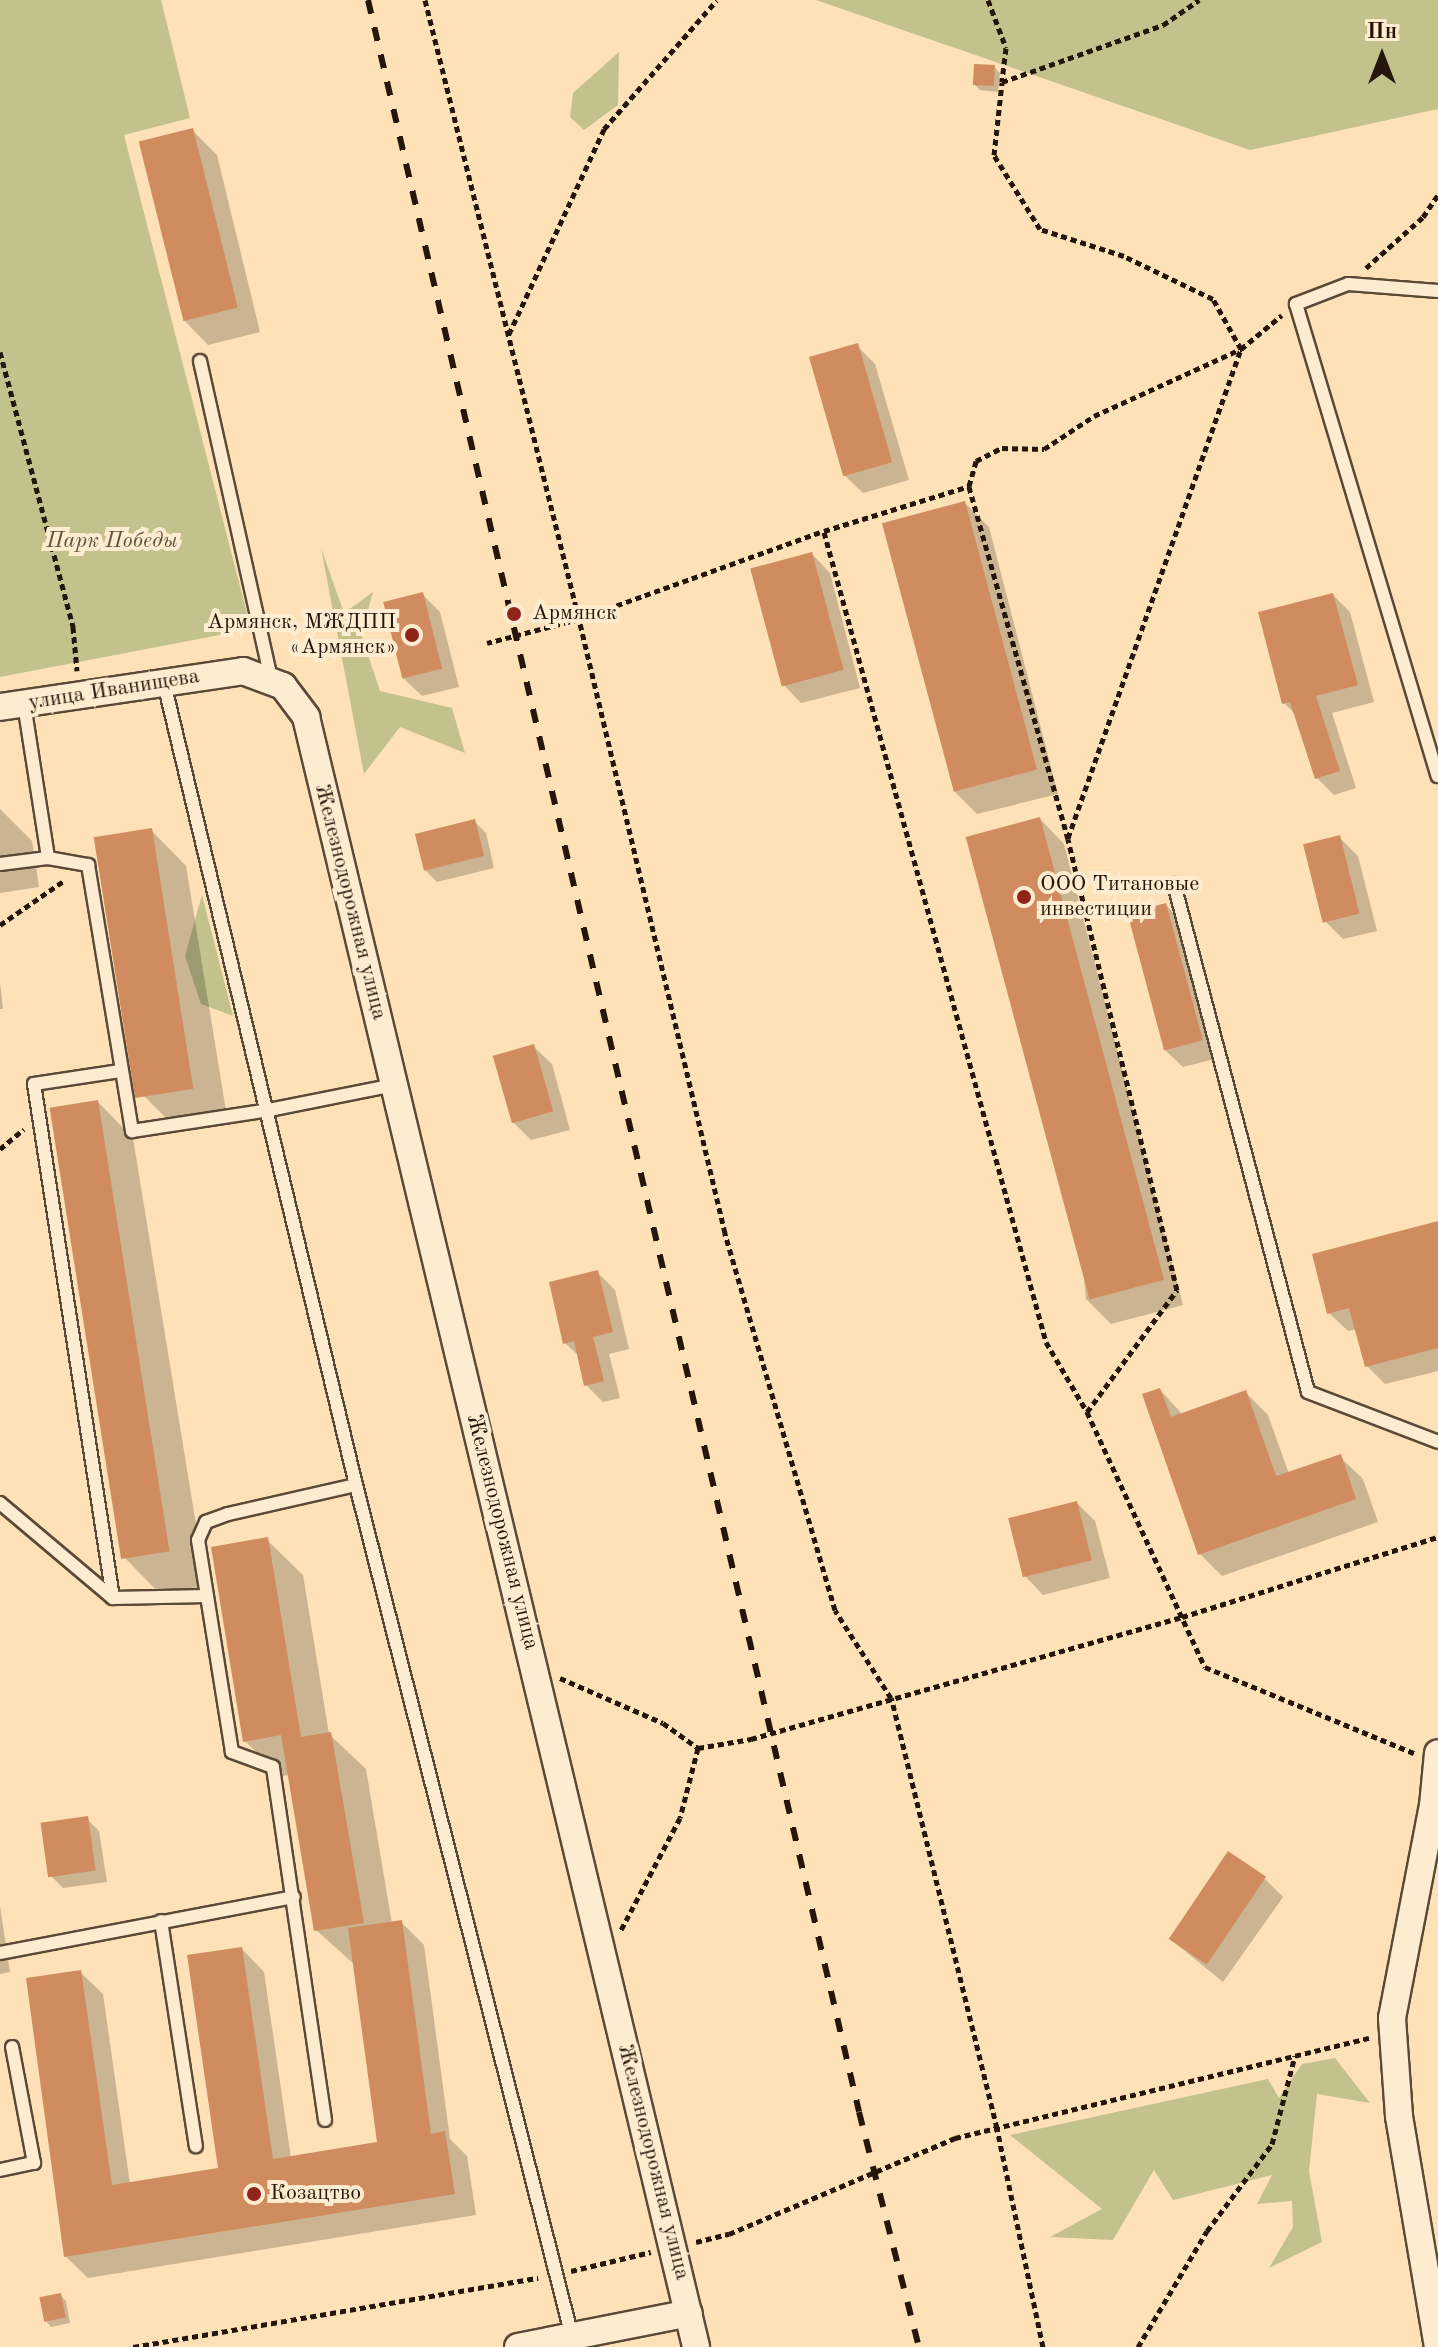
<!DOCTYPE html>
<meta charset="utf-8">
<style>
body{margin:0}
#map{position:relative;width:1438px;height:2347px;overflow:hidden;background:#fee1b7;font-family:"Old Standard TT",serif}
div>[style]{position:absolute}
.green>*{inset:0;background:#c3c28c}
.shadow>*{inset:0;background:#0003}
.building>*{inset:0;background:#d08c5e;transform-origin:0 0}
.path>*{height:5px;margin-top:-2.5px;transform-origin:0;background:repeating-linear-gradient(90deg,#25160c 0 6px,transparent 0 10px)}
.roads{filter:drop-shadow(2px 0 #5b4937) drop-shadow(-2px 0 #5b4937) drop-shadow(0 2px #5b4937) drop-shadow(0 -2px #5b4937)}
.service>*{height:12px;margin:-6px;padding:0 6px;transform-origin:6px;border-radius:6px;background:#feecd0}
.minor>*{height:26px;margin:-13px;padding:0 13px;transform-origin:13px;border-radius:13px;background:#feecd0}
.rail>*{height:6px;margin-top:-3px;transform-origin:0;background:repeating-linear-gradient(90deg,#25160c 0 14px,transparent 0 28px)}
.dots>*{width:22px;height:22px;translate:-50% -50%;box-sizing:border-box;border:4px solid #feecd0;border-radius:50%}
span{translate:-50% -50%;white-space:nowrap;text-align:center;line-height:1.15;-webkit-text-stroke:8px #feecd0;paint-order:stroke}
.park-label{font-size:22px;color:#5c5239;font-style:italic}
.poi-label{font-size:22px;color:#25160c}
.left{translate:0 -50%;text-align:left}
.right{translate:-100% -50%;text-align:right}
.street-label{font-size:22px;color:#25160c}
.north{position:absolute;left:1342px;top:16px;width:80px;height:80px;-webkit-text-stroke:6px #feecd0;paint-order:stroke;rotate:0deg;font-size:22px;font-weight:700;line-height:32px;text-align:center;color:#25160c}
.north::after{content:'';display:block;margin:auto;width:28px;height:36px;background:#25160c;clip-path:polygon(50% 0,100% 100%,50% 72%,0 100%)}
</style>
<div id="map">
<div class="green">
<div style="clip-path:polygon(0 0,161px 0,190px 118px,124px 135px,251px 629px,0 677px)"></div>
<div style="clip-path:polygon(816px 0,1438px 0,1438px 109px,1250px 150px)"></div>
<div style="clip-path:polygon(619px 52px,618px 105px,584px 130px,570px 117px,573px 93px)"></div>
<div style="clip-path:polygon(321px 548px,344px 613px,373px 592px,361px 634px,380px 691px,452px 708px,465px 753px,400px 727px,364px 774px)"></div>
<div style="clip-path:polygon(202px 895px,233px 1016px,201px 1004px,185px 956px)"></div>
<div style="clip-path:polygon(1335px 2058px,1370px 2103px,1317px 2094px,1309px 2171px,1322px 2242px,1269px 2268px,1293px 2227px,1292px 2201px,1257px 2204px,1272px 2175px,1173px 2200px,1154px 2170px,1113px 2240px,1050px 2237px,1102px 2209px,1010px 2135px,1268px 2079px,1279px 2098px,1302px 2064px)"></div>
</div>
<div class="shadow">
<div style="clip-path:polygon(994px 67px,1000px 73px,998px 92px,980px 90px,974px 84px)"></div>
<div style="clip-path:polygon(193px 131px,217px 155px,260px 332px,208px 345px,184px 320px)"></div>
<div style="clip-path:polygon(857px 346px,875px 364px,909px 480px,863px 493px,844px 475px)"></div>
<div style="clip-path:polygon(965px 503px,989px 527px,1058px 794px,977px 814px,953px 790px)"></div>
<div style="clip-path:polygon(812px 554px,830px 573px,860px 688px,801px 703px,783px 684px)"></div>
<div style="clip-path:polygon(422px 594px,440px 612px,459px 687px,422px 696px,403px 678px)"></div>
<div style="clip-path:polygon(1333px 595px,1350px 612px,1374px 702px,1332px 713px,1356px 788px,1334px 795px,1317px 778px,1296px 715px,1284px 703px)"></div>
<div style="clip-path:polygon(0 809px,32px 841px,39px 887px,0 893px)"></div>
<div style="clip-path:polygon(1040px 819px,1064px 844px,1183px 1305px,1111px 1324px,1086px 1299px)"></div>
<div style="clip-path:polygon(474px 821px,486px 833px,494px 868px,437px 882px,425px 870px)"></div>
<div style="clip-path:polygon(151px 830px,186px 866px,228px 1123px,178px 1130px,143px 1095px)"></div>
<div style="clip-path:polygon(1339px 837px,1358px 856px,1377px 931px,1343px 939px,1325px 921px)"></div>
<div style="clip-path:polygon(1166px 905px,1184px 924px,1219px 1058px,1183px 1067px,1164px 1049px)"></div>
<div style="clip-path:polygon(0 982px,3px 1009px,0 1009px)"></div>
<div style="clip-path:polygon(533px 1046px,552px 1064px,570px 1130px,531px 1140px,513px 1122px)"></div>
<div style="clip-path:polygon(98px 1102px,133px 1138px,206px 1586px,160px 1594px,125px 1558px)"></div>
<div style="clip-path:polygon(1438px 1224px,1438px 1371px,1385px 1384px,1367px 1366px,1357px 1329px,1348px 1331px,1329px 1313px)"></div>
<div style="clip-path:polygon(597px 1272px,615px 1290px,629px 1349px,609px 1354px,620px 1398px,603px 1402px,586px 1385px,580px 1357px,565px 1343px)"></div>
<div style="clip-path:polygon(1160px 1390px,1183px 1415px,1246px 1393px,1268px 1415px,1289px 1474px,1340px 1457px,1363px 1479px,1378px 1522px,1222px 1576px,1200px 1554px)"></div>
<div style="clip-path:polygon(1077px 1503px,1095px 1521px,1110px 1578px,1043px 1595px,1025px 1576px)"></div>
<div style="clip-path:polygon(267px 1540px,303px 1575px,329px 1734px,366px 1769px,392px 1924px,401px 1922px,424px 1945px,450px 2139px,467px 2156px,476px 2215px,88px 2278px,65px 2256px,80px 1972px,103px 1994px,130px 2184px,220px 2170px,242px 1949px,264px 1972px,291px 2158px,379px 2144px,355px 1965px,316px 1930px,290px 1775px,281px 1776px,245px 1741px)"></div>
<div style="clip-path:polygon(87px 1819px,99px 1831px,107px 1882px,63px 1888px,51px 1876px)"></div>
<div style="clip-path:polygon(1265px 1879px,1283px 1897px,1223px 1982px,1169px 1938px)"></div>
<div style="clip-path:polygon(0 1906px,10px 1972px,0 1974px)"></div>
<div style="clip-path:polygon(60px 2295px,66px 2301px,70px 2323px,51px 2327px,46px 2321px)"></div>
</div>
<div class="building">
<div style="left:974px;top:64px;width:21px;height:21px;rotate:3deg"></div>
<div style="left:193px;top:128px;width:185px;height:56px;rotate:76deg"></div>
<div style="left:858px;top:343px;width:124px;height:51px;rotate:74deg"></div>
<div style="left:965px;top:501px;width:278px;height:86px;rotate:75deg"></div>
<div style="left:812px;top:552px;width:122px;height:64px;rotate:75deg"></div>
<div style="left:423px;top:592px;width:79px;height:41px;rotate:76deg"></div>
<div style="clip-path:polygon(1333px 593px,1358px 685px,1316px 696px,1340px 771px,1315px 779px,1290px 702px,1282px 704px,1258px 612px)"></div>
<div style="left:1040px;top:817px;width:479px;height:77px;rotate:75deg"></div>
<div style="left:475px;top:819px;width:38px;height:62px;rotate:76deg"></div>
<div style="left:152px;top:828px;width:264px;height:59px;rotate:81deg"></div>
<div style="left:1340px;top:835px;width:81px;height:38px;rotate:76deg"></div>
<div style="left:1166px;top:903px;width:142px;height:40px;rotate:75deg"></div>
<div style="left:534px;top:1044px;width:70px;height:43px;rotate:74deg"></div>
<div style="left:98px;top:1100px;width:457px;height:49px;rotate:81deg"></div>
<div style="clip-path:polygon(1438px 1221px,1438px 1348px,1365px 1367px,1349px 1308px,1327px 1314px,1312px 1254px)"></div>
<div style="clip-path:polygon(598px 1270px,613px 1332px,593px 1337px,604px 1381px,584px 1386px,574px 1341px,563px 1344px,549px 1282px)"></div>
<div style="clip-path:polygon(1160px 1388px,1171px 1417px,1246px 1390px,1276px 1476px,1341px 1454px,1356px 1499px,1198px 1555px,1142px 1394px)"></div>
<div style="left:1077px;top:1501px;width:61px;height:71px;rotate:76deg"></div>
<div style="clip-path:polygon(268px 1537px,301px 1737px,331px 1732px,364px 1923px,314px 1931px,281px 1735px,243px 1742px,211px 1547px)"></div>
<div style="left:88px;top:1816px;width:55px;height:48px;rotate:82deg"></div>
<div style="left:1228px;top:1851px;width:46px;height:106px;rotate:34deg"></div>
<div style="clip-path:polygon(402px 1920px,431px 2134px,445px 2131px,455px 2194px,64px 2257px,26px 1978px,81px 1970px,112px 2185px,218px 2168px,187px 1955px,242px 1947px,273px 2159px,377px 2142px,348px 1928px)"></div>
<div style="left:61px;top:2293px;width:25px;height:22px;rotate:79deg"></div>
</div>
<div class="path">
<div style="left:425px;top:0;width:638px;rotate:76.03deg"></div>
<div style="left:579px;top:619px;width:95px;rotate:165.4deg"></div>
<div style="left:988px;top:0;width:51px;rotate:69.4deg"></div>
<div style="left:1006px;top:48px;width:34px;rotate:97deg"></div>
<div style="left:1366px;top:268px;width:76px;rotate:-41.8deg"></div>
<div style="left:1423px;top:217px;width:27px;rotate:-56deg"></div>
<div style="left:509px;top:334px;width:226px;rotate:-65.1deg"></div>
<div style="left:604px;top:129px;width:171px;rotate:-48.8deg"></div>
<div style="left:0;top:352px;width:285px;rotate:75.1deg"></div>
<div style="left:73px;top:627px;width:44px;rotate:84.8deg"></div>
<div style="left:824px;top:532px;width:840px;rotate:74.67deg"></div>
<div style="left:1046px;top:1342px;width:81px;rotate:59.6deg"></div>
<div style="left:1087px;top:1412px;width:152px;rotate:-53.6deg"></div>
<div style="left:1177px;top:1290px;width:464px;rotate:-103.6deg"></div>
<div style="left:1068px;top:839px;width:367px;rotate:-105.7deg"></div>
<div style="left:1068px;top:838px;width:519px;rotate:-70.52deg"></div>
<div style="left:1241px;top:349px;width:57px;rotate:-119.2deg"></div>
<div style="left:1213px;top:299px;width:99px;rotate:-154.2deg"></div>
<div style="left:1124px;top:256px;width:88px;rotate:-162.2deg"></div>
<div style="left:1040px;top:229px;width:87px;rotate:-121.9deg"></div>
<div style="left:994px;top:155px;width:73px;rotate:-83.7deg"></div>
<div style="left:1002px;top:82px;width:171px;rotate:-19.5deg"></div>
<div style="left:1163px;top:25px;width:44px;rotate:-34.8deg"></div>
<div style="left:0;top:925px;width:79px;rotate:-34.7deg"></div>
<div style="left:0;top:1149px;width:31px;rotate:-40deg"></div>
<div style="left:1087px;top:1412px;width:281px;rotate:65.2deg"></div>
<div style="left:1205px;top:1667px;width:226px;rotate:22.4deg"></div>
<div style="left:560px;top:1678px;width:112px;rotate:23.6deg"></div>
<div style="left:663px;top:1723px;width:43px;rotate:35.5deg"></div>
<div style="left:698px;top:1748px;width:72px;rotate:104.4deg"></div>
<div style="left:680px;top:1818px;width:127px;rotate:117.8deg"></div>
<div style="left:698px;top:1748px;width:54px;rotate:-9.6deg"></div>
<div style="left:751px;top:1739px;width:448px;rotate:-15.8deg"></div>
<div style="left:1182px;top:1617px;width:268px;rotate:-17.4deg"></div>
<div style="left:696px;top:2242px;width:34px;rotate:-14deg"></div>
<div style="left:729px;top:2234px;width:246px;rotate:-23deg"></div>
<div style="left:955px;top:2138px;width:426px;rotate:-13.6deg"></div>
<div style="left:571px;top:2271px;width:82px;rotate:-13.4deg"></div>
<div style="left:133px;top:2347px;width:411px;rotate:-9.7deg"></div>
<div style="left:1043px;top:2347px;width:224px;rotate:-101.9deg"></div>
<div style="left:997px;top:2128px;width:443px;rotate:-103.8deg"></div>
<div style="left:891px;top:1698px;width:104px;rotate:-122.5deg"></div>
<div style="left:835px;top:1610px;width:393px;rotate:-106.3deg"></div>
<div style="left:725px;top:1233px;width:631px;rotate:-103.38deg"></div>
<div style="left:579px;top:619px;width:260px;rotate:-19.8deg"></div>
<div style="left:824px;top:531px;width:152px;rotate:-17.2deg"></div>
<div style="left:969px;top:486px;width:26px;rotate:-74deg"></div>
<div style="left:976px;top:461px;width:29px;rotate:-27deg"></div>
<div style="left:1002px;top:448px;width:42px;rotate:1.4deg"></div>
<div style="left:1044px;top:449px;width:60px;rotate:-33.4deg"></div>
<div style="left:1094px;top:416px;width:162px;rotate:-24.5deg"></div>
<div style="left:1241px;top:349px;width:53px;rotate:-39.7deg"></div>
<div style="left:1138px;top:2347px;width:135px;rotate:-59.3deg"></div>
<div style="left:1207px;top:2231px;width:109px;rotate:-53.2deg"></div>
<div style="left:1272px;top:2144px;width:91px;rotate:-75.4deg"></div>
</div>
<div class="roads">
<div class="service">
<div style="left:1438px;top:291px;width:90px;rotate:-175.6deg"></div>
<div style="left:1348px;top:284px;width:56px;rotate:159deg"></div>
<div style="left:1296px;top:304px;width:493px;rotate:73.3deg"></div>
<div style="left:200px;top:361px;width:329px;rotate:77.4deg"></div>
<div style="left:164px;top:683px;width:825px;rotate:76.54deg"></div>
<div style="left:356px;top:1485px;width:879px;rotate:75.77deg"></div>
<div style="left:24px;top:704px;width:156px;rotate:81.1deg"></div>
<div style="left:48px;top:858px;width:41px;rotate:9.9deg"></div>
<div style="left:88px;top:865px;width:270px;rotate:80.6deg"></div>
<div style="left:132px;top:1131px;width:139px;rotate:-8.7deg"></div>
<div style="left:269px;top:1110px;width:127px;rotate:-11.3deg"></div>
<div style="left:0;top:864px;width:48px;rotate:-7.1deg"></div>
<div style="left:1174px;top:884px;width:525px;rotate:75.22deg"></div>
<div style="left:1308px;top:1392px;width:139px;rotate:21deg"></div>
<div style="left:120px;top:1071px;width:87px;rotate:171.4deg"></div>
<div style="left:34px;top:1084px;width:520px;rotate:81.26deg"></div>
<div style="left:113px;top:1598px;width:94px;rotate:-1.2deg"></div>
<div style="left:0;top:1503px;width:148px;rotate:40.1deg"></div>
<div style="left:161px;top:1921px;width:228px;rotate:81.2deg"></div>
<div style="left:0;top:1953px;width:299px;rotate:-10.8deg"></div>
<div style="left:325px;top:2120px;width:357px;rotate:-98.4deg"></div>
<div style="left:273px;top:1767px;width:44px;rotate:-159.9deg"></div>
<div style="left:232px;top:1752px;width:215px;rotate:-99.1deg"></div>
<div style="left:198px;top:1540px;width:20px;rotate:-66deg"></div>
<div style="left:206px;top:1522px;width:23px;rotate:-20deg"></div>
<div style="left:228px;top:1514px;width:131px;rotate:-12.8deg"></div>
<div style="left:0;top:2170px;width:35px;rotate:-12deg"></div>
<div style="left:34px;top:2163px;width:118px;rotate:-100.7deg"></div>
</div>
<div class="minor">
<div style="left:0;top:707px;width:246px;rotate:-8.4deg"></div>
<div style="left:243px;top:671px;width:43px;rotate:20.6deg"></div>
<div style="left:283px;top:686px;width:39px;rotate:53deg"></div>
<div style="left:306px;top:717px;width:1676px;rotate:76.54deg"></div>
<div style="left:518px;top:2347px;width:174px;rotate:-11.2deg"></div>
<div style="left:1438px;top:2347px;width:234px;rotate:-99.6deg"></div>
<div style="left:1399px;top:2116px;width:98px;rotate:-94.1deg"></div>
<div style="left:1392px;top:2018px;width:216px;rotate:-79.1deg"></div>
<div style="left:1433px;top:1806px;width:53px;rotate:-84.6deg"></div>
</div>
</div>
<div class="rail">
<div style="left:368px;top:0;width:2168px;rotate:76.91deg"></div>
<div style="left:859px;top:2112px;width:243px;rotate:75.7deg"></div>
</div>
<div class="dots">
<div style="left:514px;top:614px;background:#8f2418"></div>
<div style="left:412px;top:635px;background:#8f2418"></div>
<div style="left:1024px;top:897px;background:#8f2418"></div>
<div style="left:254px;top:2194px;background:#8f2418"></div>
</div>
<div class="park-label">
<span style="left:112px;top:542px">Парк Победы</span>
</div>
<div class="poi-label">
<span class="left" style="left:532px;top:614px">Армянск</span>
<span class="right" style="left:396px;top:635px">Армянск, МЖДПП<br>«Армянск»</span>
<span class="left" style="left:1040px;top:897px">ООО Титановые<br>инвестиции</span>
<span class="left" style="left:270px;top:2194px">Козацтво</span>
</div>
<div class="street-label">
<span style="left:114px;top:690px;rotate:-9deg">улица Иванищева</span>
<span style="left:350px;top:902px;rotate:76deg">Железнодорожная улица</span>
<span style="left:502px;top:1532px;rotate:76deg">Железнодорожная улица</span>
<span style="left:653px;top:2162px;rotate:76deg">Железнодорожная улица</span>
</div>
<div class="north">Пн</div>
</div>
